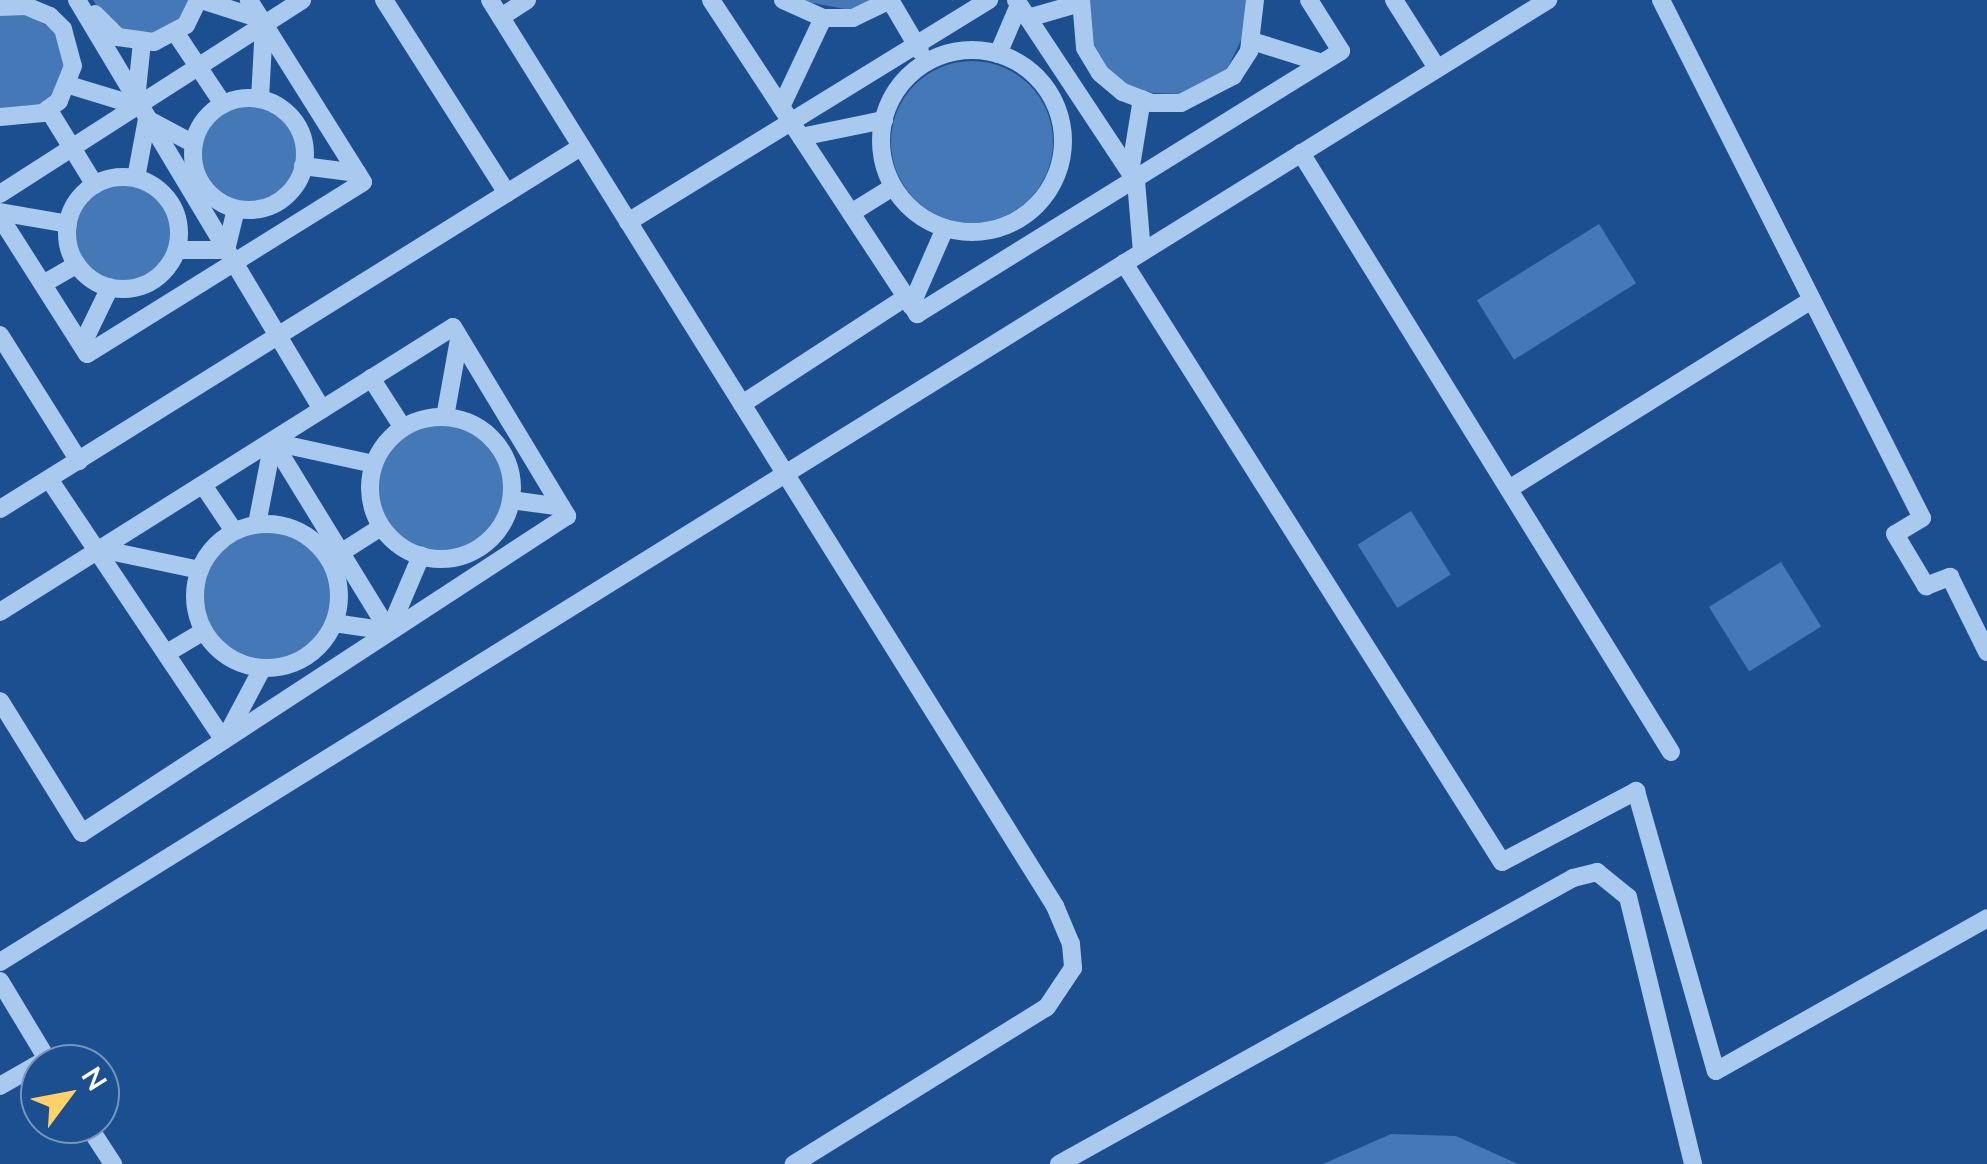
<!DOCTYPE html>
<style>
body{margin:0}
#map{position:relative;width:1987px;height:1164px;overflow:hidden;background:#1b4f8f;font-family:"Nunito Sans",sans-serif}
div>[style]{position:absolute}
.building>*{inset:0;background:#4478b7;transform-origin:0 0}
.round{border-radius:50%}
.minor>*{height:18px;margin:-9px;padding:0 9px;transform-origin:9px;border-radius:9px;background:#a9c9ee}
.minor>.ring{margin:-9px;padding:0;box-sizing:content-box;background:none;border:18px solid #a9c9ee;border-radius:50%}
span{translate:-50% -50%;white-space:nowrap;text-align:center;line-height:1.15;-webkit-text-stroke:8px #1b4f8f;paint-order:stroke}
.north{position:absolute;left:20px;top:1044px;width:100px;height:100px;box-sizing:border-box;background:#1b4f8f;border:2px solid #7695bc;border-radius:50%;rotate:58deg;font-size:28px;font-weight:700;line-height:40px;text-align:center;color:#fff}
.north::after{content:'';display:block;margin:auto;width:35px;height:45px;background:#ffd166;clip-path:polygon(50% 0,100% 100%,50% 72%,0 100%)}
</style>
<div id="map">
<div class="building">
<div style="clip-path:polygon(93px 0,192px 0,180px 22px,152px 36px,134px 36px,104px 18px)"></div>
<div style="clip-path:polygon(797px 0,875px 0,850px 10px)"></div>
<div style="clip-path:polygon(1088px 0,1247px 0,1248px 26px,1226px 71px,1181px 94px,1153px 93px,1126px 84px,1105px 65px,1091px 40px)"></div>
<div style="clip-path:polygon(23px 12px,54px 30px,66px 63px,53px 97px,40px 108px,0 112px,0 14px)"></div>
<div class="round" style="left:891px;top:61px;width:162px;height:162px"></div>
<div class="round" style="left:198px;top:103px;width:102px;height:102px"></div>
<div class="round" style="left:71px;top:181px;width:102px;height:102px"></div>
<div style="left:1599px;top:224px;width:70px;height:144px;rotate:58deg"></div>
<div class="round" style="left:376px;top:423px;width:130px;height:130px"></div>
<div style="left:1411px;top:511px;width:75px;height:63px;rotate:58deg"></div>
<div class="round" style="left:203px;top:530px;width:130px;height:130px"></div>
<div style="left:1781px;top:562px;width:76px;height:85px;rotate:58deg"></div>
<div style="clip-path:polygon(1391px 1134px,1456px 1136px,1518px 1164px,1323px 1164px)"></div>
</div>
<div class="minor">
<div style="left:77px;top:0;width:477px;rotate:59.1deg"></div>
<div style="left:201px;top:0;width:63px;rotate:17.6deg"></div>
<div style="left:384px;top:0;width:229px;rotate:57.5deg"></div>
<div style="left:490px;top:0;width:1068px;rotate:58.05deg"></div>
<div style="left:1055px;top:906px;width:41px;rotate:67.2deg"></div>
<div style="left:1071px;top:944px;width:24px;rotate:85deg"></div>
<div style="left:1073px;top:968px;width:47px;rotate:123.7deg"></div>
<div style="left:1047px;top:1007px;width:298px;rotate:148.2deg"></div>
<div style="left:711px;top:0;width:376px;rotate:56.7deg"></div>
<div style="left:917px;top:314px;width:499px;rotate:-31.8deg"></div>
<div style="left:1341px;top:51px;width:60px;rotate:-122.1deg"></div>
<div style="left:783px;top:0;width:44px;rotate:24.2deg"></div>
<div style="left:823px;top:18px;width:30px"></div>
<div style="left:853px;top:18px;width:41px;rotate:-25.9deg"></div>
<div style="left:890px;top:0;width:59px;rotate:59.5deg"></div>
<div style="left:1016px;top:0;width:217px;rotate:56.5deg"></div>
<div style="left:1136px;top:181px;width:71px;rotate:85.2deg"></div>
<div style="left:1081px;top:0;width:48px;rotate:85.2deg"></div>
<div style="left:1085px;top:48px;width:29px;rotate:59deg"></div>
<div style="left:1100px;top:73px;width:30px;rotate:40deg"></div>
<div style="left:1123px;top:92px;width:30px;rotate:21deg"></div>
<div style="left:1151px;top:103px;width:30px"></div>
<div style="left:1181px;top:103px;width:59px;rotate:-27.4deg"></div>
<div style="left:1233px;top:76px;width:30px;rotate:-57deg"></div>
<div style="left:1249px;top:51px;width:51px;rotate:-83.3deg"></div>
<div style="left:1394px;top:0;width:80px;rotate:57.7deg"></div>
<div style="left:1661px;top:0;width:580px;rotate:63.26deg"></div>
<div style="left:1922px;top:518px;width:31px;rotate:149deg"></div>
<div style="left:1895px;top:534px;width:61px;rotate:59.2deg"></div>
<div style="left:1926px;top:586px;width:26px;rotate:-21deg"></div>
<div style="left:1950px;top:577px;width:84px;rotate:63.7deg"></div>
<div style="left:0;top:7px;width:26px;rotate:-2deg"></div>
<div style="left:26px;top:6px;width:26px;rotate:23deg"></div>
<div style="left:50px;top:16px;width:18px;rotate:45deg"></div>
<div style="left:63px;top:29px;width:38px;rotate:75deg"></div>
<div style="left:73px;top:66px;width:38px;rotate:112deg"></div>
<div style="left:59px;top:101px;width:20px;rotate:143deg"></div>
<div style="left:43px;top:113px;width:43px;rotate:174.7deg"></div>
<div style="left:95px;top:14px;width:33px;rotate:45deg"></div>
<div style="left:118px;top:37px;width:36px;rotate:8deg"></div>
<div style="left:154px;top:42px;width:36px;rotate:-28deg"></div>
<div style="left:186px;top:25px;width:28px;rotate:-64deg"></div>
<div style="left:501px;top:17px;width:31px;rotate:-33deg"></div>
<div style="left:1028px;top:18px;width:54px;rotate:-16.1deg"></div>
<div style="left:175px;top:32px;width:87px;rotate:56.3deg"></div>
<div style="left:1252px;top:41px;width:73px;rotate:17.4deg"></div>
<div class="ring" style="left:881px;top:50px;width:164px;height:164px"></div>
<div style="left:998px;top:54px;width:53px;rotate:-66.8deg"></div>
<div style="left:69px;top:85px;width:75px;rotate:17deg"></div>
<div class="ring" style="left:193px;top:98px;width:94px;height:94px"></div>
<div style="left:260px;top:99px;width:74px;rotate:-86.9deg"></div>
<div style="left:136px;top:100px;width:58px;rotate:-84.1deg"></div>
<div style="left:781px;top:107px;width:98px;rotate:-64.7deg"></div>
<div style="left:48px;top:109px;width:89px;rotate:58.3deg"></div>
<div style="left:801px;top:137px;width:85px;rotate:-11.6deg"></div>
<div style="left:1301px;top:153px;width:704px;rotate:58.3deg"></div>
<div style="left:303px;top:166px;width:55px;rotate:7.3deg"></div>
<div style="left:1130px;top:172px;width:74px;rotate:-80.7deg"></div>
<div class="ring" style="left:67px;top:177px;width:94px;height:94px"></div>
<div style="left:136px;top:178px;width:60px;rotate:-79.4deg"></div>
<div style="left:147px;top:119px;width:53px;rotate:28deg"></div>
<div style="left:0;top:194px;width:359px;rotate:-32.7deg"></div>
<div style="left:0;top:212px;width:69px;rotate:10deg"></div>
<div style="left:851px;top:213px;width:49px;rotate:-31.8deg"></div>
<div style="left:0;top:217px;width:162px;rotate:57.6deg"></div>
<div style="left:87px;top:354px;width:325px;rotate:-31.9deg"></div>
<div style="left:363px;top:182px;width:215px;rotate:-122.1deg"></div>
<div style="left:628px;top:222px;width:424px;rotate:-31.6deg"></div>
<div style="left:177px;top:250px;width:49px"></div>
<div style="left:226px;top:250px;width:42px;rotate:-76.3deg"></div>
<div style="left:1124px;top:263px;width:708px;rotate:57.75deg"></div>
<div style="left:1502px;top:862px;width:152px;rotate:-27.9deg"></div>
<div style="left:1636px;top:791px;width:291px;rotate:74.1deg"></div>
<div style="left:1716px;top:1071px;width:311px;rotate:-29.4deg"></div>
<div style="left:43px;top:284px;width:39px;rotate:-30deg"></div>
<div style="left:911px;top:306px;width:85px;rotate:-66.4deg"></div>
<div style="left:0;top:335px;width:149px;rotate:57.9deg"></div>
<div style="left:82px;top:345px;width:64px;rotate:-64.2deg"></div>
<div style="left:371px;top:378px;width:59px;rotate:57.4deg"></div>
<div style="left:742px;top:404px;width:196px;rotate:-33.1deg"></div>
<div class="ring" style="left:370px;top:417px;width:124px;height:124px"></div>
<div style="left:445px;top:417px;width:79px;rotate:-79.8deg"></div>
<div style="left:273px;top:442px;width:222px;rotate:58.5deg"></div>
<div style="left:273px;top:442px;width:103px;rotate:12.3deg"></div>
<div style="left:49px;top:479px;width:314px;rotate:56.2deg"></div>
<div style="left:203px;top:485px;width:55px;rotate:56deg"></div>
<div style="left:1509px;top:489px;width:357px;rotate:-32deg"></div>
<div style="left:511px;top:500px;width:51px;rotate:7.8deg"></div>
<div style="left:0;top:509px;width:685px;rotate:-31.93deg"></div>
<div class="ring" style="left:195px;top:524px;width:126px;height:126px"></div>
<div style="left:257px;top:524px;width:84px;rotate:-79deg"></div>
<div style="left:100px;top:549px;width:102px;rotate:11.9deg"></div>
<div style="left:331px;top:559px;width:59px;rotate:-32.6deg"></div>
<div style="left:0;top:612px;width:535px;rotate:-32.18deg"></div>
<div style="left:453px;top:327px;width:221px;rotate:58.9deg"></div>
<div style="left:567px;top:516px;width:579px;rotate:146.83deg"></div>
<div style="left:82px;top:833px;width:155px;rotate:-121.8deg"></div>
<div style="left:334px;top:623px;width:56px;rotate:8.3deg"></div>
<div style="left:389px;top:631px;width:82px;rotate:-66.9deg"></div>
<div style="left:167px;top:653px;width:43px;rotate:-30.7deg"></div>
<div style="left:227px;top:735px;width:75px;rotate:-62.1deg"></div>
<div style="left:0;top:962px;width:1823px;rotate:-31.86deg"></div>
<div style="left:0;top:981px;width:97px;rotate:58.9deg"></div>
<div style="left:0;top:1086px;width:54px;rotate:-29.9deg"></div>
<div style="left:87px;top:1124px;width:48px;rotate:57deg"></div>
<div style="left:1059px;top:1164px;width:588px;rotate:-29.09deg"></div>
<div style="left:1573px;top:878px;width:25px;rotate:-14deg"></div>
<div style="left:1597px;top:872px;width:40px;rotate:39deg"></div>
<div style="left:1628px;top:897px;width:275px;rotate:76.3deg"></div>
</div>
<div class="north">N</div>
</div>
